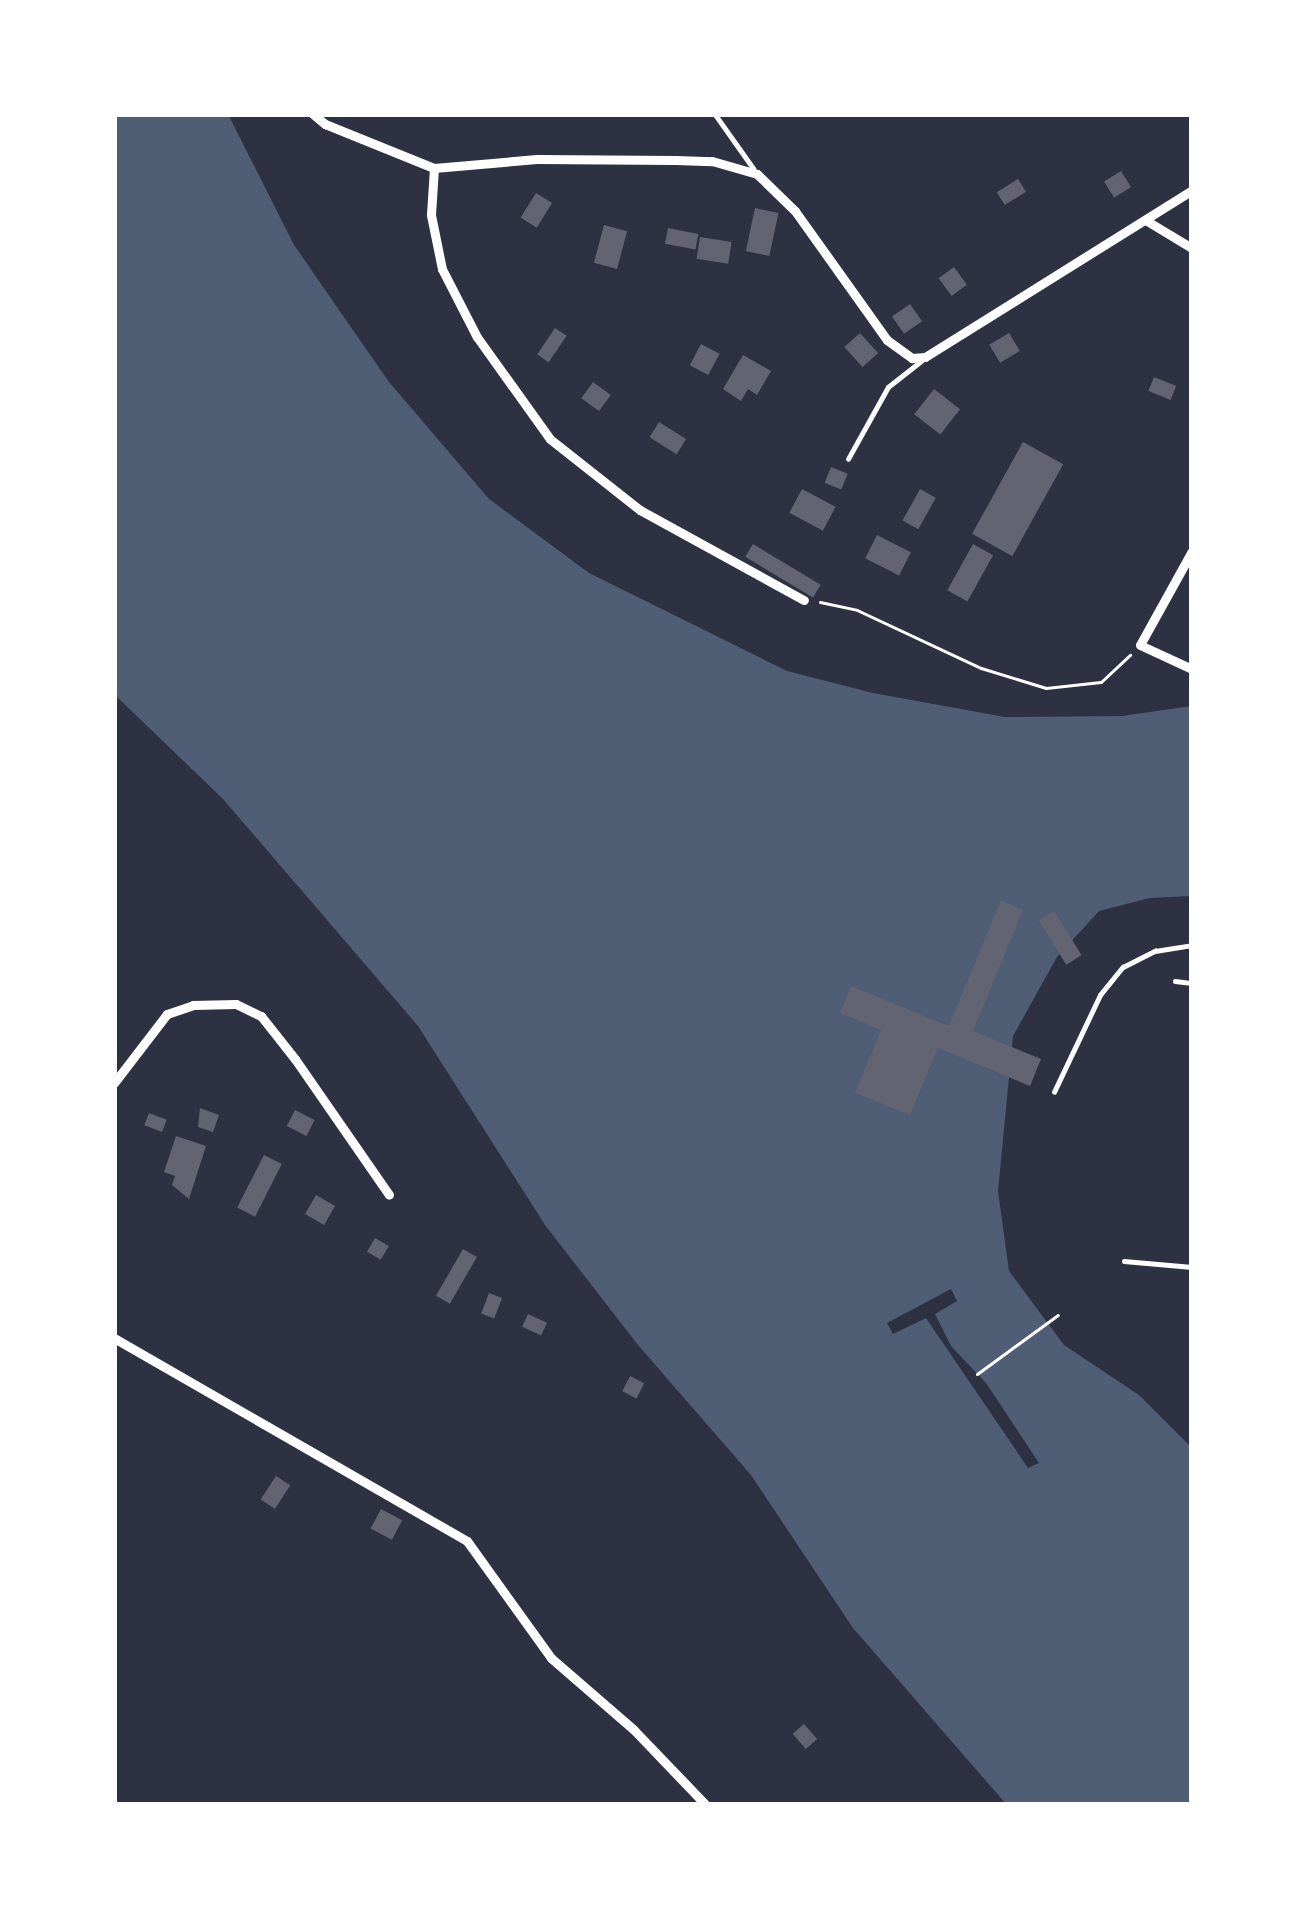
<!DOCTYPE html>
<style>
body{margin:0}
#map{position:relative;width:1306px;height:1919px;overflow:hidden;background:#2d3142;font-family:"Fira Sans Condensed",sans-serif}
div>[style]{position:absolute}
.water>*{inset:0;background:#4f5d75}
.pier>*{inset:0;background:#2d3142}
.building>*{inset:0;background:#626471;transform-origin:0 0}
.path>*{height:3px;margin:-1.5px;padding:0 1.5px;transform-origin:1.5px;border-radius:1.5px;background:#fff}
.service>*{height:4.5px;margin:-2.25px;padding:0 2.25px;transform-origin:2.25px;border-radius:2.25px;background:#fff}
.minor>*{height:9px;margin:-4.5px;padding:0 4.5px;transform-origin:4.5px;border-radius:4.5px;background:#fff}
span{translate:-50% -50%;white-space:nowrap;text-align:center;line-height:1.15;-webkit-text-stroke:10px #fff;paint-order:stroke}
.frame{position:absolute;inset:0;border:117px solid #fff;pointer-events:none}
</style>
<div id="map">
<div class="water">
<div style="clip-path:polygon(114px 114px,228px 114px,294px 245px,389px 382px,489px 499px,589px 573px,787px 671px,873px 693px,1005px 717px,1122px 716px,1192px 706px,1192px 896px,1150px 898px,1099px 911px,1057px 957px,1013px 1036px,998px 1191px,1009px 1271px,1064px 1345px,1139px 1395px,1192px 1448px,1192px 1805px,1007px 1805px,853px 1628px,751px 1475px,638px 1345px,545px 1225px,418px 1026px,223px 799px,114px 694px)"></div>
</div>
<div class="pier">
<div style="clip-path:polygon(951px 1289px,957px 1301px,935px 1314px,951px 1346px,986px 1383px,1039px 1463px,1028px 1468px,926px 1318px,893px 1334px,887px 1323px)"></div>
</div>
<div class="building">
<div style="left:1121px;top:171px;width:19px;height:20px;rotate:58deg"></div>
<div style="left:1018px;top:179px;width:15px;height:25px;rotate:58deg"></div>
<div style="left:536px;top:193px;width:19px;height:29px;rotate:32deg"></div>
<div style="left:755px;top:208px;width:24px;height:44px;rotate:12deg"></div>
<div style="left:604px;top:225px;width:24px;height:39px;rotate:15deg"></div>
<div style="left:668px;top:228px;width:31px;height:16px;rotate:11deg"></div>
<div style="left:700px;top:237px;width:32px;height:22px;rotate:9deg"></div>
<div style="left:954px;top:267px;width:22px;height:19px;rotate:54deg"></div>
<div style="left:910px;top:304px;width:21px;height:22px;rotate:55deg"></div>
<div style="left:555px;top:328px;width:14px;height:32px;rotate:34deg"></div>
<div style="left:860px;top:333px;width:27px;height:21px;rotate:48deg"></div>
<div style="left:1009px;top:333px;width:21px;height:23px;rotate:59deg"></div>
<div style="left:701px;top:344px;width:21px;height:24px;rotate:28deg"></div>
<div style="clip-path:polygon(743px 355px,771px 371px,757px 395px,748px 389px,741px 401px,723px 389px)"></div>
<div style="left:1154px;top:377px;width:24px;height:15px;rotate:22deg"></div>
<div style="left:593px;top:382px;width:22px;height:20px;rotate:36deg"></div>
<div style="left:934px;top:389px;width:33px;height:32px;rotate:38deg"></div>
<div style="left:659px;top:422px;width:32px;height:18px;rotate:32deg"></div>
<div style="left:1023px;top:442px;width:46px;height:105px;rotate:29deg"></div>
<div style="left:831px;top:467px;width:18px;height:17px;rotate:22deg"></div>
<div style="left:802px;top:489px;width:38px;height:27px;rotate:28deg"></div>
<div style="left:920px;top:489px;width:18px;height:36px;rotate:29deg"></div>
<div style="left:877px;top:535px;width:38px;height:26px;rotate:27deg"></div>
<div style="left:753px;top:544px;width:79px;height:15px;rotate:31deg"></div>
<div style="left:973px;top:544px;width:23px;height:53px;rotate:29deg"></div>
<div style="clip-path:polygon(1001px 900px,1023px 910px,973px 1031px,1041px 1059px,1030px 1086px,938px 1048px,910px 1115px,855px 1093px,881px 1030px,840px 1013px,851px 986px,949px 1026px)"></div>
<div style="left:1054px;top:911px;width:52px;height:18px;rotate:58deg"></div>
<div style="clip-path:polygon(200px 1108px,219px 1115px,213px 1132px,198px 1127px)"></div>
<div style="left:295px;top:1110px;width:22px;height:18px;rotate:27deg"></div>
<div style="left:149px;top:1113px;width:19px;height:13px;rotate:21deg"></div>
<div style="clip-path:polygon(176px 1136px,206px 1146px,189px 1199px,172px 1185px,175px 1176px,164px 1172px)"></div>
<div style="left:264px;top:1155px;width:20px;height:59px;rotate:27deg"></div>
<div style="left:316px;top:1195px;width:22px;height:22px;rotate:30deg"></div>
<div style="left:375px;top:1238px;width:16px;height:16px;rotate:30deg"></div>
<div style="left:463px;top:1249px;width:16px;height:54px;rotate:30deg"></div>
<div style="left:489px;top:1293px;width:14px;height:22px;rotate:21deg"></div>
<div style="left:528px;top:1314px;width:21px;height:14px;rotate:25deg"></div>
<div style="left:630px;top:1376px;width:16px;height:17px;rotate:27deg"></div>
<div style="left:276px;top:1476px;width:17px;height:28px;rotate:33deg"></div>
<div style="left:381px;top:1509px;width:24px;height:22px;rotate:28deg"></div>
<div style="left:804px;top:1724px;width:20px;height:15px;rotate:49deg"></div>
</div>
<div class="path">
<div style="left:820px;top:602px;width:38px;rotate:12deg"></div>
<div style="left:857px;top:610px;width:137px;rotate:25.1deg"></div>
<div style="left:981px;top:668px;width:68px;rotate:17.1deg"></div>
<div style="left:1046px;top:688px;width:55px;rotate:-6.2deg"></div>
<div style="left:1101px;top:682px;width:40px;rotate:-43deg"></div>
<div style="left:977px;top:1374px;width:100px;rotate:-36.1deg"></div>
</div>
<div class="service">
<div style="left:715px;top:114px;width:67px;rotate:54.7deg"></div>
<div style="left:848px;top:459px;width:82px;rotate:-60.9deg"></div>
<div style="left:888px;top:387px;width:42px;rotate:-38.2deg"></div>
<div style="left:1175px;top:981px;width:17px;rotate:7deg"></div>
<div style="left:1054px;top:1092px;width:107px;rotate:-64.6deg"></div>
<div style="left:1100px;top:995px;width:36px;rotate:-51deg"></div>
<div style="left:1123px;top:967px;width:36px;rotate:-27deg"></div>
<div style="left:1155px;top:951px;width:37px;rotate:-9deg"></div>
<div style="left:1124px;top:1261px;width:68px;rotate:5deg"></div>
</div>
<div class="minor">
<div style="left:313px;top:114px;width:16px;rotate:40deg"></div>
<div style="left:325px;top:124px;width:118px;rotate:22deg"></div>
<div style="left:434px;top:168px;width:47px;rotate:93.7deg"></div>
<div style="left:431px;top:215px;width:55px;rotate:78.5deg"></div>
<div style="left:442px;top:269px;width:76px;rotate:62.8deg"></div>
<div style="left:477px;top:337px;width:125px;rotate:54.4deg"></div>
<div style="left:550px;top:439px;width:115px;rotate:38.3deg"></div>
<div style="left:640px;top:510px;width:187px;rotate:28.8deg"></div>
<div style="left:434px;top:168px;width:103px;rotate:-5deg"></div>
<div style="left:537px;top:159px;width:138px;rotate:0.4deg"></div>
<div style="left:675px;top:160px;width:37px;rotate:2deg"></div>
<div style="left:712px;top:161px;width:47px;rotate:16.1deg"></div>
<div style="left:757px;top:174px;width:53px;rotate:44.2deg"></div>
<div style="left:795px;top:211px;width:158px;rotate:54.5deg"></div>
<div style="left:887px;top:340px;width:31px;rotate:36deg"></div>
<div style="left:912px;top:358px;width:13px;rotate:-4deg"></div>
<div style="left:925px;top:357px;width:315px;rotate:-32deg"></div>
<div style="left:1147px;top:221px;width:52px;rotate:31deg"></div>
<div style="left:1192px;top:551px;width:107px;rotate:119deg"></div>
<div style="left:1140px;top:645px;width:57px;rotate:24.8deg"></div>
<div style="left:114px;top:1083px;width:87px;rotate:-52.5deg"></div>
<div style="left:167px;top:1014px;width:28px;rotate:-19deg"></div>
<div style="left:193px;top:1005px;width:43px;rotate:-1.3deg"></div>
<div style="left:236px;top:1004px;width:28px;rotate:26deg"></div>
<div style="left:261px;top:1016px;width:55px;rotate:51.7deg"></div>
<div style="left:295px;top:1059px;width:165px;rotate:55.3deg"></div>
<div style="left:114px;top:1338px;width:407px;rotate:29.9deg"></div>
<div style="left:467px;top:1541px;width:144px;rotate:54.3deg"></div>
<div style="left:551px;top:1658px;width:110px;rotate:40.9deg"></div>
<div style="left:634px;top:1730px;width:104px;rotate:46.2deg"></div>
</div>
<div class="frame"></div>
</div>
